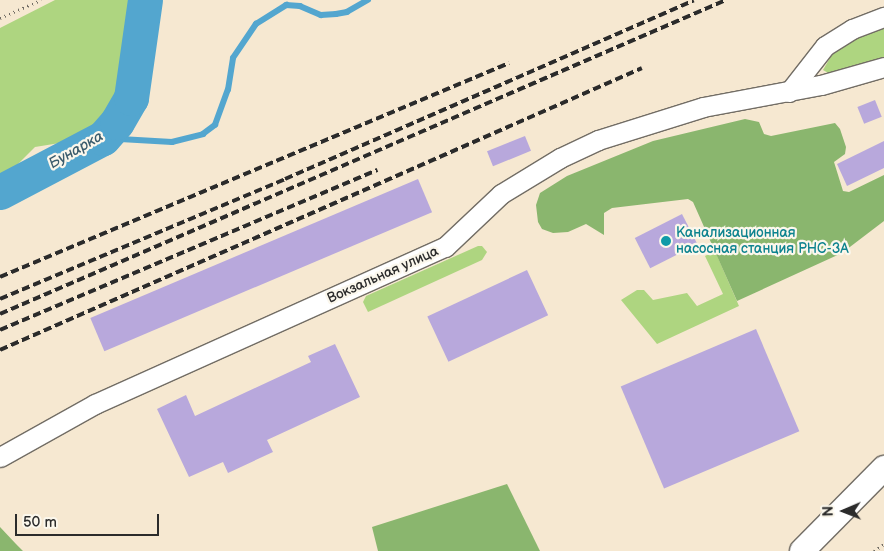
<!DOCTYPE html>
<meta charset="utf-8">
<style>
body{margin:0}
#map{position:relative;width:884px;height:551px;overflow:hidden;background:#f6e8d1;font-family:"Balsamiq Sans",sans-serif}
div>[style]{position:absolute}
.green>*{inset:0;background:#aed580}
.forest>*{inset:0;background:#8ab66e}
.stream>*{height:5.5px;margin:-2.75px;padding:0 2.75px;transform-origin:2.75px;border-radius:2.75px;background:#53a6cf}
.river>*{height:35px;margin:-17.5px;padding:0 17.5px;transform-origin:17.5px;border-radius:17.5px;background:#53a6cf}
.building>*{inset:0;background:#b8a8dc;transform-origin:0 0}
.path>*{height:3px;margin-top:-1.5px;transform-origin:0;background:repeating-linear-gradient(90deg,#726d65 0 1px,transparent 0 5px)}
.roads{filter:drop-shadow(1px 0 #726d65) drop-shadow(-1px 0 #726d65) drop-shadow(0 1px #726d65) drop-shadow(0 -1px #726d65)}
.minor>*{height:19px;margin:-9.5px;padding:0 9.5px;transform-origin:9.5px;border-radius:9.5px;background:#fff}
.tertiary>*{height:24px;margin:-12px;padding:0 12px;transform-origin:12px;border-radius:12px;background:#fff}
.rail>*{height:4px;margin-top:-2px;transform-origin:0;background:repeating-linear-gradient(90deg,#2b2b2b 0 8px,transparent 0 12px)}
.dots>*{width:14px;height:14px;translate:-50% -50%;box-sizing:border-box;border:2px solid #fbf7ec;border-radius:50%}
span{translate:-50% -50%;white-space:nowrap;text-align:center;line-height:1.15;-webkit-text-stroke:4.5px #fbf7ec;paint-order:stroke}
.culture-label{font-size:14px;color:#0d838f}
.left{translate:0 -50%;text-align:left}
.street-label{font-size:14px;color:#2b2b2b}
.water-label{font-size:15px;color:#3b5c6d;font-style:italic}
.north{position:absolute;left:819px;top:486px;width:50px;height:50px;-webkit-text-stroke:4px #fbf7ec;paint-order:stroke;rotate:269deg;font-size:14px;font-weight:700;line-height:20px;text-align:center;color:#2b2b2b}
.north::after{content:'';display:block;margin:auto;width:18px;height:22px;background:#2b2b2b;clip-path:polygon(50% 0,100% 100%,50% 72%,0 100%)}
.scale{position:absolute;left:15px;top:514px;width:144px;height:22px;box-sizing:border-box;border:2px solid #2b2b2b;border-top:0;padding-left:6px;font-size:15px;line-height:18px;white-space:nowrap;color:#2b2b2b;-webkit-text-stroke:4px #fbf7ec;paint-order:stroke}
</style>
<div id="map">
<div class="green">
<div style="clip-path:polygon(55px 0,134px 0,126px 31px,125px 69px,119px 89px,105px 116px,85px 131px,66px 142px,35px 147px,11px 171px,0 174px,0 28px)"></div>
<div style="clip-path:polygon(884px 26px,884px 58px,830px 74px,823px 70px,834px 51px,854px 38px)"></div>
<div style="clip-path:polygon(478px 246px,482px 246px,487px 252px,482px 260px,368px 312px,363px 302px,366px 296px)"></div>
<div style="clip-path:polygon(715px 251px,739px 306px,657px 344px,621px 300px,637px 290px,644px 290px,653px 300px,687px 293px,697px 306px,723px 294px,705px 256px)"></div>
</div>
<div class="forest">
<div style="clip-path:polygon(745px 119px,759px 122px,764px 134px,771px 136px,835px 123px,840px 129px,846px 147px,845px 154px,834px 162px,843px 191px,849px 192px,884px 175px,884px 221px,842px 253px,737px 301px,693px 202px,688px 199px,612px 208px,604px 213px,604px 235px,586px 224px,568px 232px,553px 233px,542px 229px,538px 222px,536px 205px,540px 193px,567px 176px,653px 141px)"></div>
<div style="clip-path:polygon(507px 484px,540px 551px,378px 551px,372px 527px)"></div>
<div style="clip-path:polygon(0 527px,16px 544px,23px 551px,0 551px)"></div>
</div>
<div class="stream">
<div style="left:103px;top:138px;width:69px;rotate:3.3deg"></div>
<div style="left:172px;top:142px;width:32px;rotate:-14deg"></div>
<div style="left:203px;top:134px;width:15px;rotate:-37deg"></div>
<div style="left:215px;top:125px;width:37px;rotate:-70deg"></div>
<div style="left:228px;top:90px;width:32px;rotate:-81deg"></div>
<div style="left:233px;top:58px;width:41px;rotate:-55.9deg"></div>
<div style="left:256px;top:24px;width:36px;rotate:-32deg"></div>
<div style="left:286px;top:5px;width:14px;rotate:4deg"></div>
<div style="left:300px;top:6px;width:23px;rotate:23deg"></div>
<div style="left:321px;top:15px;width:15px;rotate:-4deg"></div>
<div style="left:336px;top:14px;width:11px;rotate:-10deg"></div>
<div style="left:347px;top:12px;width:24px;rotate:-30deg"></div>
</div>
<div class="river">
<div style="left:0;top:192px;width:116px;rotate:-27.7deg"></div>
<div style="left:103px;top:138px;width:21px;rotate:-49deg"></div>
<div style="left:117px;top:122px;width:28px;rotate:-60deg"></div>
<div style="left:131px;top:98px;width:99px;rotate:-81.9deg"></div>
</div>
<div class="building">
<div style="left:875px;top:100px;width:18px;height:19px;rotate:68deg"></div>
<div style="left:525px;top:136px;width:16px;height:41px;rotate:68deg"></div>
<div style="clip-path:polygon(884px 141px,884px 168px,847px 186px,837px 164px)"></div>
<div style="left:418px;top:179px;width:36px;height:356px;rotate:67deg"></div>
<div style="left:682px;top:214px;width:34px;height:53px;rotate:63deg"></div>
<div style="left:527px;top:270px;width:50px;height:110px;rotate:65deg"></div>
<div style="left:756px;top:329px;width:111px;height:147px;rotate:67deg"></div>
<div style="clip-path:polygon(335px 344px,360px 397px,267px 440px,273px 452px,228px 473px,223px 462px,189px 477px,157px 409px,186px 395px,195px 416px,311px 362px,308px 356px)"></div>
</div>
<div class="path">
<div style="left:0;top:18px;width:45px;rotate:-23.7deg"></div>
<div style="left:874px;top:551px;width:12px;rotate:-35deg"></div>
</div>
<div class="roads">
<div class="minor">
<div style="left:789px;top:92px;width:58px;rotate:-52deg"></div>
<div style="left:825px;top:46px;width:32px;rotate:-32deg"></div>
<div style="left:852px;top:29px;width:34px;rotate:-21deg"></div>
<div style="left:0;top:457px;width:109px;rotate:-29.2deg"></div>
<div style="left:95px;top:404px;width:384px;rotate:-24.2deg"></div>
<div style="left:445px;top:247px;width:77px;rotate:-43.4deg"></div>
<div style="left:501px;top:194px;width:69px;rotate:-31.4deg"></div>
<div style="left:560px;top:158px;width:42px;rotate:-25.3deg"></div>
<div style="left:598px;top:140px;width:110px;rotate:-17.4deg"></div>
<div style="left:703px;top:107px;width:120px;rotate:-10.6deg"></div>
<div style="left:821px;top:85px;width:66px;rotate:-15.9deg"></div>
</div>
<div class="tertiary">
<div style="left:802px;top:551px;width:117px;rotate:-45.3deg"></div>
</div>
</div>
<div class="rail">
<div style="left:0;top:277px;width:552px;rotate:-22.8deg"></div>
<div style="left:0;top:299px;width:309px;rotate:-22.8deg"></div>
<div style="left:285px;top:179px;width:446px;rotate:-23.6deg"></div>
<div style="left:0;top:314px;width:791px;rotate:-23.39deg"></div>
<div style="left:0;top:330px;width:410px;rotate:-23deg"></div>
<div style="left:0;top:350px;width:701px;rotate:-23.71deg"></div>
</div>
<div class="dots">
<div style="left:666px;top:241px;background:#0f9aa8"></div>
</div>
<div class="culture-label">
<span class="left" style="left:676px;top:241px">Канализационная<br>насосная станция РНС-3А</span>
</div>
<div class="street-label">
<span style="left:383px;top:275px;rotate:-24deg">Вокзальная улица</span>
</div>
<div class="water-label">
<span style="left:76px;top:150px;rotate:-30deg">Бунарка</span>
</div>
<div class="north">N</div>
<div class="scale">50 m</div>
</div>
